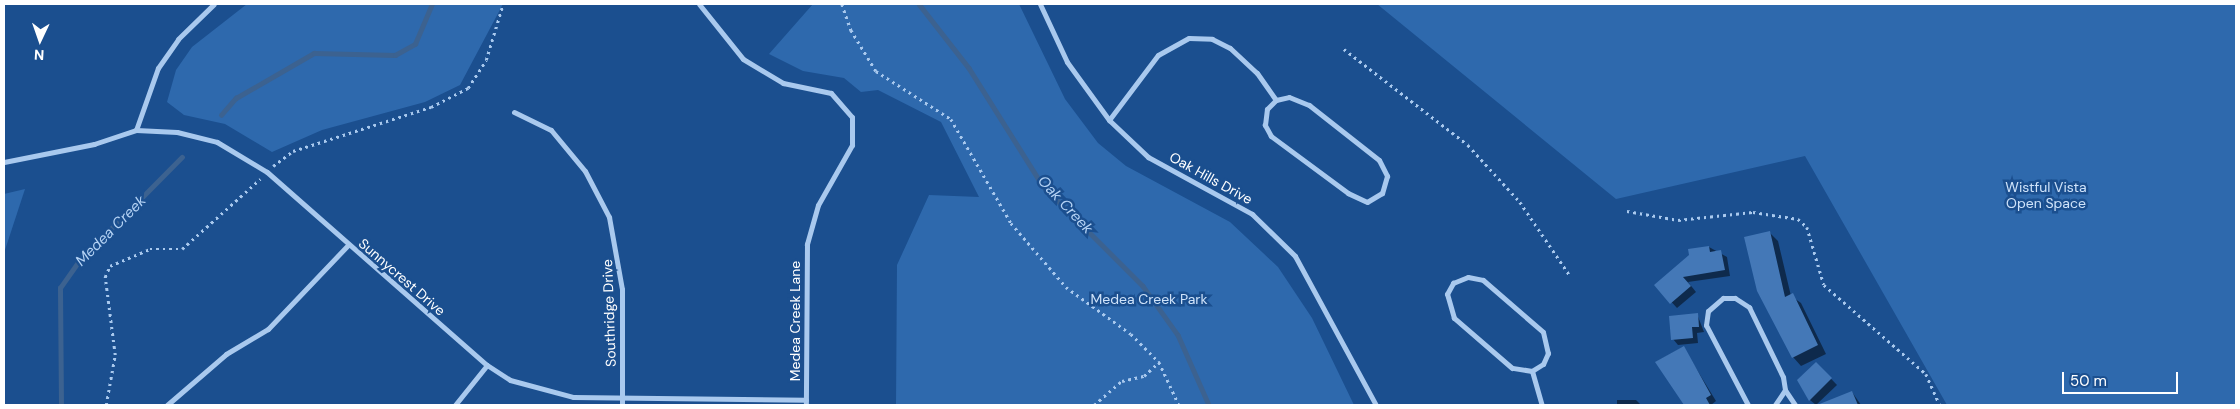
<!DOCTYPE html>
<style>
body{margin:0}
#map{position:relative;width:2240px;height:409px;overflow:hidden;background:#1b4f8f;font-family:"DM Sans",sans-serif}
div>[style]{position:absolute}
.green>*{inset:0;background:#2e69ad}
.shadow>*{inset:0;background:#0007}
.stream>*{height:4.5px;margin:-2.25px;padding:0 2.25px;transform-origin:2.25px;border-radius:2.25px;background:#3c6290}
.building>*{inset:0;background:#4478b7}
.path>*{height:2.5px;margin-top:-1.25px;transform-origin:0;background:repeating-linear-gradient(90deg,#a9c9ee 0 2.5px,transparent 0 6.5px)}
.minor>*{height:5px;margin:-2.5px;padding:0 2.5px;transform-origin:2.5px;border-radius:2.5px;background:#a9c9ee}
span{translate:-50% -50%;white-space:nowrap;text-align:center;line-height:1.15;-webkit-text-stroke:5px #1b4f8f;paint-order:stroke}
.street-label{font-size:14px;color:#fff}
.park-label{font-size:14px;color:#cfe3fa}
.water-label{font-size:15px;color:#b5d3f5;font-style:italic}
.frame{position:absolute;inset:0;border:5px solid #fff;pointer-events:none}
.north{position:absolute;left:15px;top:15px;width:50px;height:50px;-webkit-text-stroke:4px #1b4f8f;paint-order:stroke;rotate:183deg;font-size:14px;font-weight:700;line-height:20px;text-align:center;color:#fff}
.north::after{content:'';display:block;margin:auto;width:18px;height:22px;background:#fff;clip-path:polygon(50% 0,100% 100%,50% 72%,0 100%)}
.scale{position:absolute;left:2062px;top:372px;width:116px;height:22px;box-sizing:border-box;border:2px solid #fff;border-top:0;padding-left:6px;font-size:15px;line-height:18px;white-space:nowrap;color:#fff;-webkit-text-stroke:4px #1b4f8f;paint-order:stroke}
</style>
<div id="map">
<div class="green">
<div style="clip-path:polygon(247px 4px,503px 4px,460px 85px,425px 102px,322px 130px,272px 152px,225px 124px,184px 115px,167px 102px,176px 70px,192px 47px)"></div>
<div style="clip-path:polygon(813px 4px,1019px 4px,1065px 99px,1098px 143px,1126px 166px,1230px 222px,1278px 267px,1312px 318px,1354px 405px,896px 405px,897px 265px,929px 195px,979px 197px,941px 122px,878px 90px,861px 92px,844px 78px,803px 71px,769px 54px)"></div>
<div style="clip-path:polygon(1377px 4px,2236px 4px,2236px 405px,1947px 405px,1805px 156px,1616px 199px)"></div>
<div style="clip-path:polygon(25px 189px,4px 253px,4px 194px)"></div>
</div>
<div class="shadow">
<div style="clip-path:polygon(1769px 232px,1778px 241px,1791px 296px,1801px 303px,1826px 354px,1801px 366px,1793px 357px)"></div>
<div style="clip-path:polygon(1709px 247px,1727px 257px,1730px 276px,1688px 282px,1696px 292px,1677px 308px,1656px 285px)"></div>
<div style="clip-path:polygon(1697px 314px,1704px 332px,1697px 333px,1698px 343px,1678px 345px,1673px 339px)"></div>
<div style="clip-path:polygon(1683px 347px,1716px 401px,1711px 405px,1685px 405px,1656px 362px)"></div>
<div style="clip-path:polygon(1816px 363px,1837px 385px,1816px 405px,1810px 400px)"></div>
<div style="clip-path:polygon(1852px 392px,1861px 405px,1822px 405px,1822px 404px)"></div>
<div style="clip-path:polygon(1617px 400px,1636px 400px,1641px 405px,1617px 405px)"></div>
</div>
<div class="stream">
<div style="left:919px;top:4px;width:81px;rotate:52deg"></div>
<div style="left:969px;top:68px;width:139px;rotate:57.9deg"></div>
<div style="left:1043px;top:186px;width:141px;rotate:45deg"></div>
<div style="left:1143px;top:286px;width:60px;rotate:54.5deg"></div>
<div style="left:1178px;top:335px;width:77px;rotate:66.1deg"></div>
<div style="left:221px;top:115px;width:23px;rotate:-49deg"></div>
<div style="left:236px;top:98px;width:90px;rotate:-30deg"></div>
<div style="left:314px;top:53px;width:81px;rotate:1.4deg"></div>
<div style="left:395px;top:55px;width:23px;rotate:-29deg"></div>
<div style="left:415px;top:44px;width:43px;rotate:-67deg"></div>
<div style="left:61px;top:405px;width:117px;rotate:-90.5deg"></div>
<div style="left:60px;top:288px;width:33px;rotate:-55deg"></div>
<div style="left:79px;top:261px;width:146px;rotate:-45.3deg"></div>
</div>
<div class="building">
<div style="clip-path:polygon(1770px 231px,1785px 297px,1793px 293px,1818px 345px,1792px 358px,1757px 291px,1744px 237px)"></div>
<div style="clip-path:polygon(1709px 246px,1710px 252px,1721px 250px,1725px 270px,1683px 277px,1691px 286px,1670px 304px,1654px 285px,1689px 255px,1688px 249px)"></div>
<div style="clip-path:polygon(1698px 313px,1699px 327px,1692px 327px,1693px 338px,1671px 340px,1669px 316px)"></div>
<div style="clip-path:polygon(1684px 346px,1711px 395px,1706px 398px,1710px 405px,1684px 405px,1655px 362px)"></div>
<div style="clip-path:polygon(1816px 362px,1832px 378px,1809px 401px,1797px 380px)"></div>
<div style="clip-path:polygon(1852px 391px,1858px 405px,1817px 405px)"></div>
</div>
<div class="path">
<div style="left:842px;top:4px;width:28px;rotate:71deg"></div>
<div style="left:851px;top:30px;width:48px;rotate:58.6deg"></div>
<div style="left:876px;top:71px;width:89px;rotate:32.6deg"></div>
<div style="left:951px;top:119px;width:120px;rotate:60deg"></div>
<div style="left:1011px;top:223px;width:84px;rotate:49.3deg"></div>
<div style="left:1066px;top:287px;width:80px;rotate:35.9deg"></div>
<div style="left:1131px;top:334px;width:40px;rotate:45deg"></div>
<div style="left:1159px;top:362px;width:47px;rotate:65.1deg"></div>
<div style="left:1344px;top:49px;width:157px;rotate:37.7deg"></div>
<div style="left:1468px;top:145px;width:77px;rotate:47.6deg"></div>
<div style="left:1520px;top:202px;width:87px;rotate:55.8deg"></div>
<div style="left:273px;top:166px;width:25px;rotate:-37deg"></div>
<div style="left:293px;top:151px;width:145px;rotate:-17.7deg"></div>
<div style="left:431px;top:107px;width:42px;rotate:-27.2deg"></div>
<div style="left:468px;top:88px;width:33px;rotate:-57deg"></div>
<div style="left:486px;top:60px;width:59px;rotate:-73.1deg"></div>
<div style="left:1627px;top:211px;width:52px;rotate:10deg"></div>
<div style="left:1678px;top:220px;width:75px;rotate:-6.1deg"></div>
<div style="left:1753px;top:212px;width:46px;rotate:8.8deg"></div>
<div style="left:1798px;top:219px;width:12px;rotate:42deg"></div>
<div style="left:1807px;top:227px;width:60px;rotate:73.7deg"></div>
<div style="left:1824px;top:285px;width:135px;rotate:41.1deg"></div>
<div style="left:1926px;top:374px;width:34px;rotate:66deg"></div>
<div style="left:106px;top:405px;width:51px;rotate:-79.8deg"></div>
<div style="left:115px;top:355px;width:79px;rotate:-97.3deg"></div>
<div style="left:105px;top:277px;width:12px;rotate:-66deg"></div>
<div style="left:110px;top:266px;width:43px;rotate:-23deg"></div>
<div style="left:150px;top:249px;width:32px"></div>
<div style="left:182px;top:249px;width:105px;rotate:-41.9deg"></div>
<div style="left:1094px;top:405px;width:37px;rotate:-41deg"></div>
<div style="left:1122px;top:381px;width:23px;rotate:-13deg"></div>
<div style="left:1144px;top:376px;width:21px;rotate:-43deg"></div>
</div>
<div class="minor">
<div style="left:699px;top:4px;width:70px;rotate:51.3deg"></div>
<div style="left:743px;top:59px;width:47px;rotate:31deg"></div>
<div style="left:783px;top:83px;width:49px;rotate:11.8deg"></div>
<div style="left:831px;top:93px;width:32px;rotate:49deg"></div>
<div style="left:852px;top:117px;width:28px;rotate:90deg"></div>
<div style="left:852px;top:145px;width:69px;rotate:119.5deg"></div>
<div style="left:818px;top:205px;width:41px;rotate:105.8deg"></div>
<div style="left:807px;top:244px;width:161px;rotate:90.4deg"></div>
<div style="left:1040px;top:4px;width:64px;rotate:65deg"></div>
<div style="left:1067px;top:62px;width:72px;rotate:54.1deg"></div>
<div style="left:1109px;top:120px;width:54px;rotate:43.5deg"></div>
<div style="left:1148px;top:157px;width:119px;rotate:28.7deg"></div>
<div style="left:1252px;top:214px;width:60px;rotate:44.3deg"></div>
<div style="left:1295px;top:256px;width:170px;rotate:61.5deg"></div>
<div style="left:1289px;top:97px;width:22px;rotate:22deg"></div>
<div style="left:1309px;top:105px;width:89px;rotate:38.2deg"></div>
<div style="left:1379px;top:160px;width:18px;rotate:63deg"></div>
<div style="left:1387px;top:176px;width:18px;rotate:106deg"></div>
<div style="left:1382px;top:193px;width:17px;rotate:149deg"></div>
<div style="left:1367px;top:202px;width:21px;rotate:-155deg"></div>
<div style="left:1348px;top:193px;width:96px;rotate:-143.5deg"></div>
<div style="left:1271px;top:136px;width:13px;rotate:-119deg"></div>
<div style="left:1265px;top:125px;width:16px;rotate:-83deg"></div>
<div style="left:1267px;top:109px;width:13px;rotate:-45deg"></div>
<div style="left:1276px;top:100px;width:13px;rotate:-13deg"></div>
<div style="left:514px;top:112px;width:41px;rotate:25.9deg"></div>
<div style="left:551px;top:130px;width:53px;rotate:50.3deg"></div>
<div style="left:585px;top:171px;width:52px;rotate:62.4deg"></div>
<div style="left:609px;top:217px;width:73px;rotate:79.8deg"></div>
<div style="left:622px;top:289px;width:116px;rotate:90deg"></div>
<div style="left:1109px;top:120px;width:81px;rotate:-53deg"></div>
<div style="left:1158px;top:55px;width:35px;rotate:-29deg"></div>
<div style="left:1189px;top:38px;width:23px;rotate:2deg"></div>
<div style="left:1212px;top:39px;width:20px;rotate:27deg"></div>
<div style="left:1230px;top:48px;width:37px;rotate:43deg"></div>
<div style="left:1257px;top:73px;width:33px;rotate:55deg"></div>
<div style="left:136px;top:130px;width:66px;rotate:-70.5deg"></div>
<div style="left:158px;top:68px;width:35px;rotate:-55deg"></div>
<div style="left:178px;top:39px;width:50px;rotate:-44.2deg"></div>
<div style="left:4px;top:162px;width:92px;rotate:-11.3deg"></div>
<div style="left:94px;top:144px;width:44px;rotate:-18.4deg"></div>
<div style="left:136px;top:130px;width:41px;rotate:2.8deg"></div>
<div style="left:177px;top:132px;width:41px;rotate:14deg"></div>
<div style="left:217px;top:142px;width:58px;rotate:31deg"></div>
<div style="left:267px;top:172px;width:293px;rotate:41.3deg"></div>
<div style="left:487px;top:365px;width:27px;rotate:33deg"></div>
<div style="left:510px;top:380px;width:65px;rotate:15.1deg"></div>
<div style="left:573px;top:397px;width:233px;rotate:0.7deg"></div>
<div style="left:1468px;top:277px;width:15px;rotate:11deg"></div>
<div style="left:1483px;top:280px;width:79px;rotate:40.9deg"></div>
<div style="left:1543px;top:332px;width:22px;rotate:77deg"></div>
<div style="left:1548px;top:353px;width:12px;rotate:114deg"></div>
<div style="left:1543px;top:364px;width:13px;rotate:148deg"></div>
<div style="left:1532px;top:371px;width:20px;rotate:-171deg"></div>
<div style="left:1512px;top:368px;width:77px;rotate:-139.2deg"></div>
<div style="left:1454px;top:318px;width:25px;rotate:-106deg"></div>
<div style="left:1447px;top:294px;width:13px;rotate:-61deg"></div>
<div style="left:1453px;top:283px;width:16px;rotate:-22deg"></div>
<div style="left:1532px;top:371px;width:35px;rotate:74deg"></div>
<div style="left:1785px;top:390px;width:18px;rotate:56deg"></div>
<div style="left:167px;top:405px;width:78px;rotate:-40.8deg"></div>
<div style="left:226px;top:354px;width:49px;rotate:-30.8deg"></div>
<div style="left:268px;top:329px;width:116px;rotate:-46.4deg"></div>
<div style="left:455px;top:405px;width:51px;rotate:-51.3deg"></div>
<div style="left:1748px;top:405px;width:90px;rotate:-117.7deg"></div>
<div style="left:1706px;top:325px;width:14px;rotate:-82deg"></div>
<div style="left:1708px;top:311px;width:20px;rotate:-41deg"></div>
<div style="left:1723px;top:298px;width:12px"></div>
<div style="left:1735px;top:298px;width:17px;rotate:33deg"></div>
<div style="left:1749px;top:307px;width:78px;rotate:64.1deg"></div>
<div style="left:1783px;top:377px;width:13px;rotate:81deg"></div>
<div style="left:1785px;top:390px;width:18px;rotate:124deg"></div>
</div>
<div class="street-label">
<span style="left:1211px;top:178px;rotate:29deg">Oak Hills Drive</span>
<span style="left:402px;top:277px;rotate:41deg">Sunnycrest Drive</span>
<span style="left:609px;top:313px;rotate:-92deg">Southridge Drive</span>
<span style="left:795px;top:321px;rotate:-90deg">Medea Creek Lane</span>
</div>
<div class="park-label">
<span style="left:2046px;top:195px">Wistful Vista<br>Open Space</span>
<span style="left:1149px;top:299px">Medea Creek Park</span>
</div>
<div class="water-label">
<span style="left:1065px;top:205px;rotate:47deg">Oak Creek</span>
<span style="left:111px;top:231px;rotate:-45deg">Medea Creek</span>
</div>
<div class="frame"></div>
<div class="north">N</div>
<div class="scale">50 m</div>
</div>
